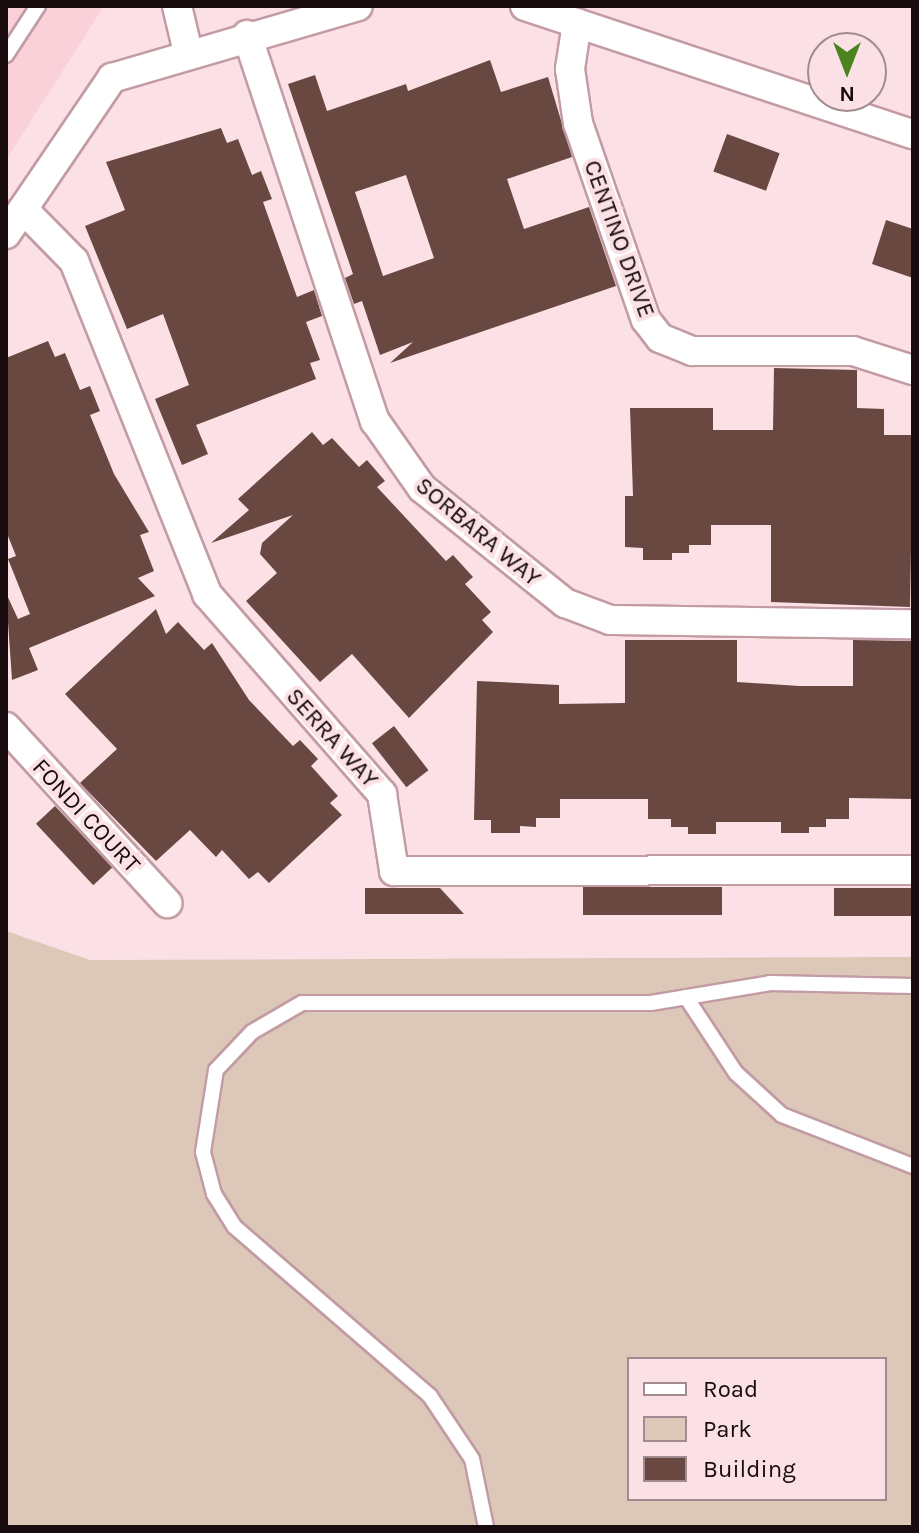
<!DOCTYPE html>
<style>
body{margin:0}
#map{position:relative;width:919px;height:1533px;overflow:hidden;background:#fbe1e6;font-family:Karla,sans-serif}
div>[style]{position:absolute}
.built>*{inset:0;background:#fad1d9}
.green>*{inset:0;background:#dcc7b8}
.building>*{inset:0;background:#6a4842;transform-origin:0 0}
.roads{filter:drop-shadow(2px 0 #c39ba3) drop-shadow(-2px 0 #c39ba3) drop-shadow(0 2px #c39ba3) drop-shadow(0 -2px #c39ba3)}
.lane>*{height:14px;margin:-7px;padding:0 7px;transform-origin:7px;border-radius:7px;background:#fff}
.street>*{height:28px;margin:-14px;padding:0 14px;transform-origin:14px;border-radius:14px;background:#fff}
span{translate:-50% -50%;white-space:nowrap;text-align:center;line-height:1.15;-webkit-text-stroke:8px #fbe1e6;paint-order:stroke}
.street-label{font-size:24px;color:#180b0e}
.frame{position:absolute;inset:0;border:8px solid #180b0e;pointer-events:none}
.legend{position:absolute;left:627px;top:1357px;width:260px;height:144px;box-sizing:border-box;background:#fbe1e6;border:2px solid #a08b90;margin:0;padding:10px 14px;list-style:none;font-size:24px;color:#180b0e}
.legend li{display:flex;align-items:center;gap:16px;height:40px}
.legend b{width:40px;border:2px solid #a08b90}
.north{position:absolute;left:807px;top:32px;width:80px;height:80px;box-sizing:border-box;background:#fbe1e6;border:2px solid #a08b90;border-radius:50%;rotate:180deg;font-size:22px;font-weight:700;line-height:32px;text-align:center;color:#180b0e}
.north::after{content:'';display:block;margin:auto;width:28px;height:36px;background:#4a8420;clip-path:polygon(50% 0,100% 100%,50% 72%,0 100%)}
</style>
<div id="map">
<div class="built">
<div style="clip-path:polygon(6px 6px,104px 6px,6px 160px)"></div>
</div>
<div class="green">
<div style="clip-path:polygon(evenodd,6px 931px,90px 960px,913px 957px,913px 1527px,6px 1527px,6px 931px,629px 1359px,885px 1359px,885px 1499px,629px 1499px,629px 1359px)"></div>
</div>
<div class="building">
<div style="clip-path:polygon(evenodd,490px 60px,501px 92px,548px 77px,572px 157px,507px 179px,524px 229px,589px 207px,616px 286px,390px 363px,413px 342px,380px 355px,362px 301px,354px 304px,345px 278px,353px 274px,288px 84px,315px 75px,327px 111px,406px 84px,408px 91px,490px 60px,406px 175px,434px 258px,383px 276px,355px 192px,406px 175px)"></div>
<div style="clip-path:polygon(221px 128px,227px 143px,238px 139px,252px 175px,261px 171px,272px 199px,263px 202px,297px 297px,314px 290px,322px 316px,306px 322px,320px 360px,310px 363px,316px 379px,196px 425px,208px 454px,182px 465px,155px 399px,189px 385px,163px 314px,127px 329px,85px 226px,125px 210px,106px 162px)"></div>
<div style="left:727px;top:134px;width:56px;height:40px;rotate:20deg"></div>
<div style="clip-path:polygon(886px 220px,913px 229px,913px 278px,872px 264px)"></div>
<div style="clip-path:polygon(48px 341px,55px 357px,65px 353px,80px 390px,90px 386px,100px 411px,90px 415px,114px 474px,149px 532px,140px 535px,154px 571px,138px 578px,155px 596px,29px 648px,38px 670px,12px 680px,6px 593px,18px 619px,30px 614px,8px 559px,16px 556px,6px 531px,6px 358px)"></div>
<div style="clip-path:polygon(774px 368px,857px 370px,857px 408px,884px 409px,884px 435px,913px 435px,910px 607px,771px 602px,771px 525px,711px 525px,711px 545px,689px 545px,689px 553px,672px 553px,672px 560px,643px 560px,643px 548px,625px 547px,625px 496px,633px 496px,630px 408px,713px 408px,713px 430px,773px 430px)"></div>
<div style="clip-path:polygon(312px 432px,323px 445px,332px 438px,359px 467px,367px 460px,385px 481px,377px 487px,446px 561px,453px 555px,473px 577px,465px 584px,491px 612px,482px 620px,493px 632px,409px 718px,352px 654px,320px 682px,246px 601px,277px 573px,260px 554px,262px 543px,293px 515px,211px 543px,249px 510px,238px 499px)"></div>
<div style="clip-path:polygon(156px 609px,166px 634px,178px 622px,204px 650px,212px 643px,249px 700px,293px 746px,300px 740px,318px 759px,311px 766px,338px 796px,330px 803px,342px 815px,269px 883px,258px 872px,249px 879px,222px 850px,216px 857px,190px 830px,156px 861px,80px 783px,117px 749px,65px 694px)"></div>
<div style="clip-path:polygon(625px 640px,737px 640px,737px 682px,799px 686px,853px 686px,853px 640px,913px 641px,913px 799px,849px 798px,849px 819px,826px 819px,826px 827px,809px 827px,809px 833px,781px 833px,781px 822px,716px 822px,716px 834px,688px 834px,688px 827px,671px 827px,671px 819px,648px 819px,648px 799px,560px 799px,560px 818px,536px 818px,536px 827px,520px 826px,520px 833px,491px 833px,491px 820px,474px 820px,477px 681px,559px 685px,559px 704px,625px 703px)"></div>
<div style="left:394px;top:726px;width:56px;height:28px;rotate:52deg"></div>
<div style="left:55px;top:806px;width:84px;height:26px;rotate:47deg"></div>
<div style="left:722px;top:887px;width:28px;height:139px;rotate:90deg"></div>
<div style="clip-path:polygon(365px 888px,440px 888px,464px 914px,365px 914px)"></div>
<div style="left:834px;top:888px;width:79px;height:28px"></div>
</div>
<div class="roads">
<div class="lane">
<div style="left:6px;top:55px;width:59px;rotate:-56.9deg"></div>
<div style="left:686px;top:997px;width:91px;rotate:56.7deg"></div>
<div style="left:736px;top:1073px;width:62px;rotate:42.4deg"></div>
<div style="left:782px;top:1115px;width:141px;rotate:21.3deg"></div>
<div style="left:486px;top:1527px;width:69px;rotate:-101.6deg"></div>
<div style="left:472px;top:1459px;width:76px;rotate:-123.7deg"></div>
<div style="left:430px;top:1396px;width:259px;rotate:-139.1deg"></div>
<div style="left:234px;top:1226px;width:38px;rotate:-122deg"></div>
<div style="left:214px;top:1194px;width:43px;rotate:-104.7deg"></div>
<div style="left:203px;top:1152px;width:83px;rotate:-81deg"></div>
<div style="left:216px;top:1070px;width:52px;rotate:-46.5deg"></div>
<div style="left:252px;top:1032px;width:58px;rotate:-30.1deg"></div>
<div style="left:302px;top:1003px;width:349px"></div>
<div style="left:651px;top:1003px;width:121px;rotate:-9.5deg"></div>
<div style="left:770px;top:983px;width:143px;rotate:1.2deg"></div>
</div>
<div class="street">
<div style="left:177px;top:6px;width:47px;rotate:76.6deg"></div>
<div style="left:525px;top:6px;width:409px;rotate:18.3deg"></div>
<div style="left:577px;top:23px;width:47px;rotate:98.7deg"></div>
<div style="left:570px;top:69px;width:55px;rotate:81.6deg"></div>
<div style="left:578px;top:123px;width:208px;rotate:71deg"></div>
<div style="left:646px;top:320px;width:23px;rotate:52deg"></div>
<div style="left:660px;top:338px;width:35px;rotate:22deg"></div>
<div style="left:692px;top:351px;width:161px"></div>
<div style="left:853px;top:351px;width:63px;rotate:17.6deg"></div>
<div style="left:247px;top:35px;width:407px;rotate:71.7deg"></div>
<div style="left:375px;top:421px;width:82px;rotate:55deg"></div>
<div style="left:422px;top:488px;width:184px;rotate:38.8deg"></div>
<div style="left:565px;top:603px;width:48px;rotate:20.7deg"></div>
<div style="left:610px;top:620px;width:303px;rotate:0.8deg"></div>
<div style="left:23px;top:209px;width:73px;rotate:45.6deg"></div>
<div style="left:74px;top:261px;width:359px;rotate:68.2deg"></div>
<div style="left:207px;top:594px;width:266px;rotate:48.8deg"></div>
<div style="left:382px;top:794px;width:78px;rotate:81.1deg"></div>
<div style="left:394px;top:871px;width:519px;rotate:-0.11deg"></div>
<div style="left:6px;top:234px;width:189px;rotate:-55.8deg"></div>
<div style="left:112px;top:78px;width:256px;rotate:-16.3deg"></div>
<div style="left:6px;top:727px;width:239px;rotate:47.5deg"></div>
</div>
</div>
<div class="street-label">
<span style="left:619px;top:239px;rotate:70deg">CENTINO DRIVE</span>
<span style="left:478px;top:532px;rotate:40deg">SORBARA WAY</span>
<span style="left:332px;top:738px;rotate:48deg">SERRA WAY</span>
<span style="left:86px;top:816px;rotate:47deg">FONDI COURT</span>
</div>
<div class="frame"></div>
<ul class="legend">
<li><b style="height:10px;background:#fff"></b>Road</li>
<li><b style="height:22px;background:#dcc7b8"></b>Park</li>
<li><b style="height:22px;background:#6a4842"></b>Building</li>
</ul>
<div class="north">N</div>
</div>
